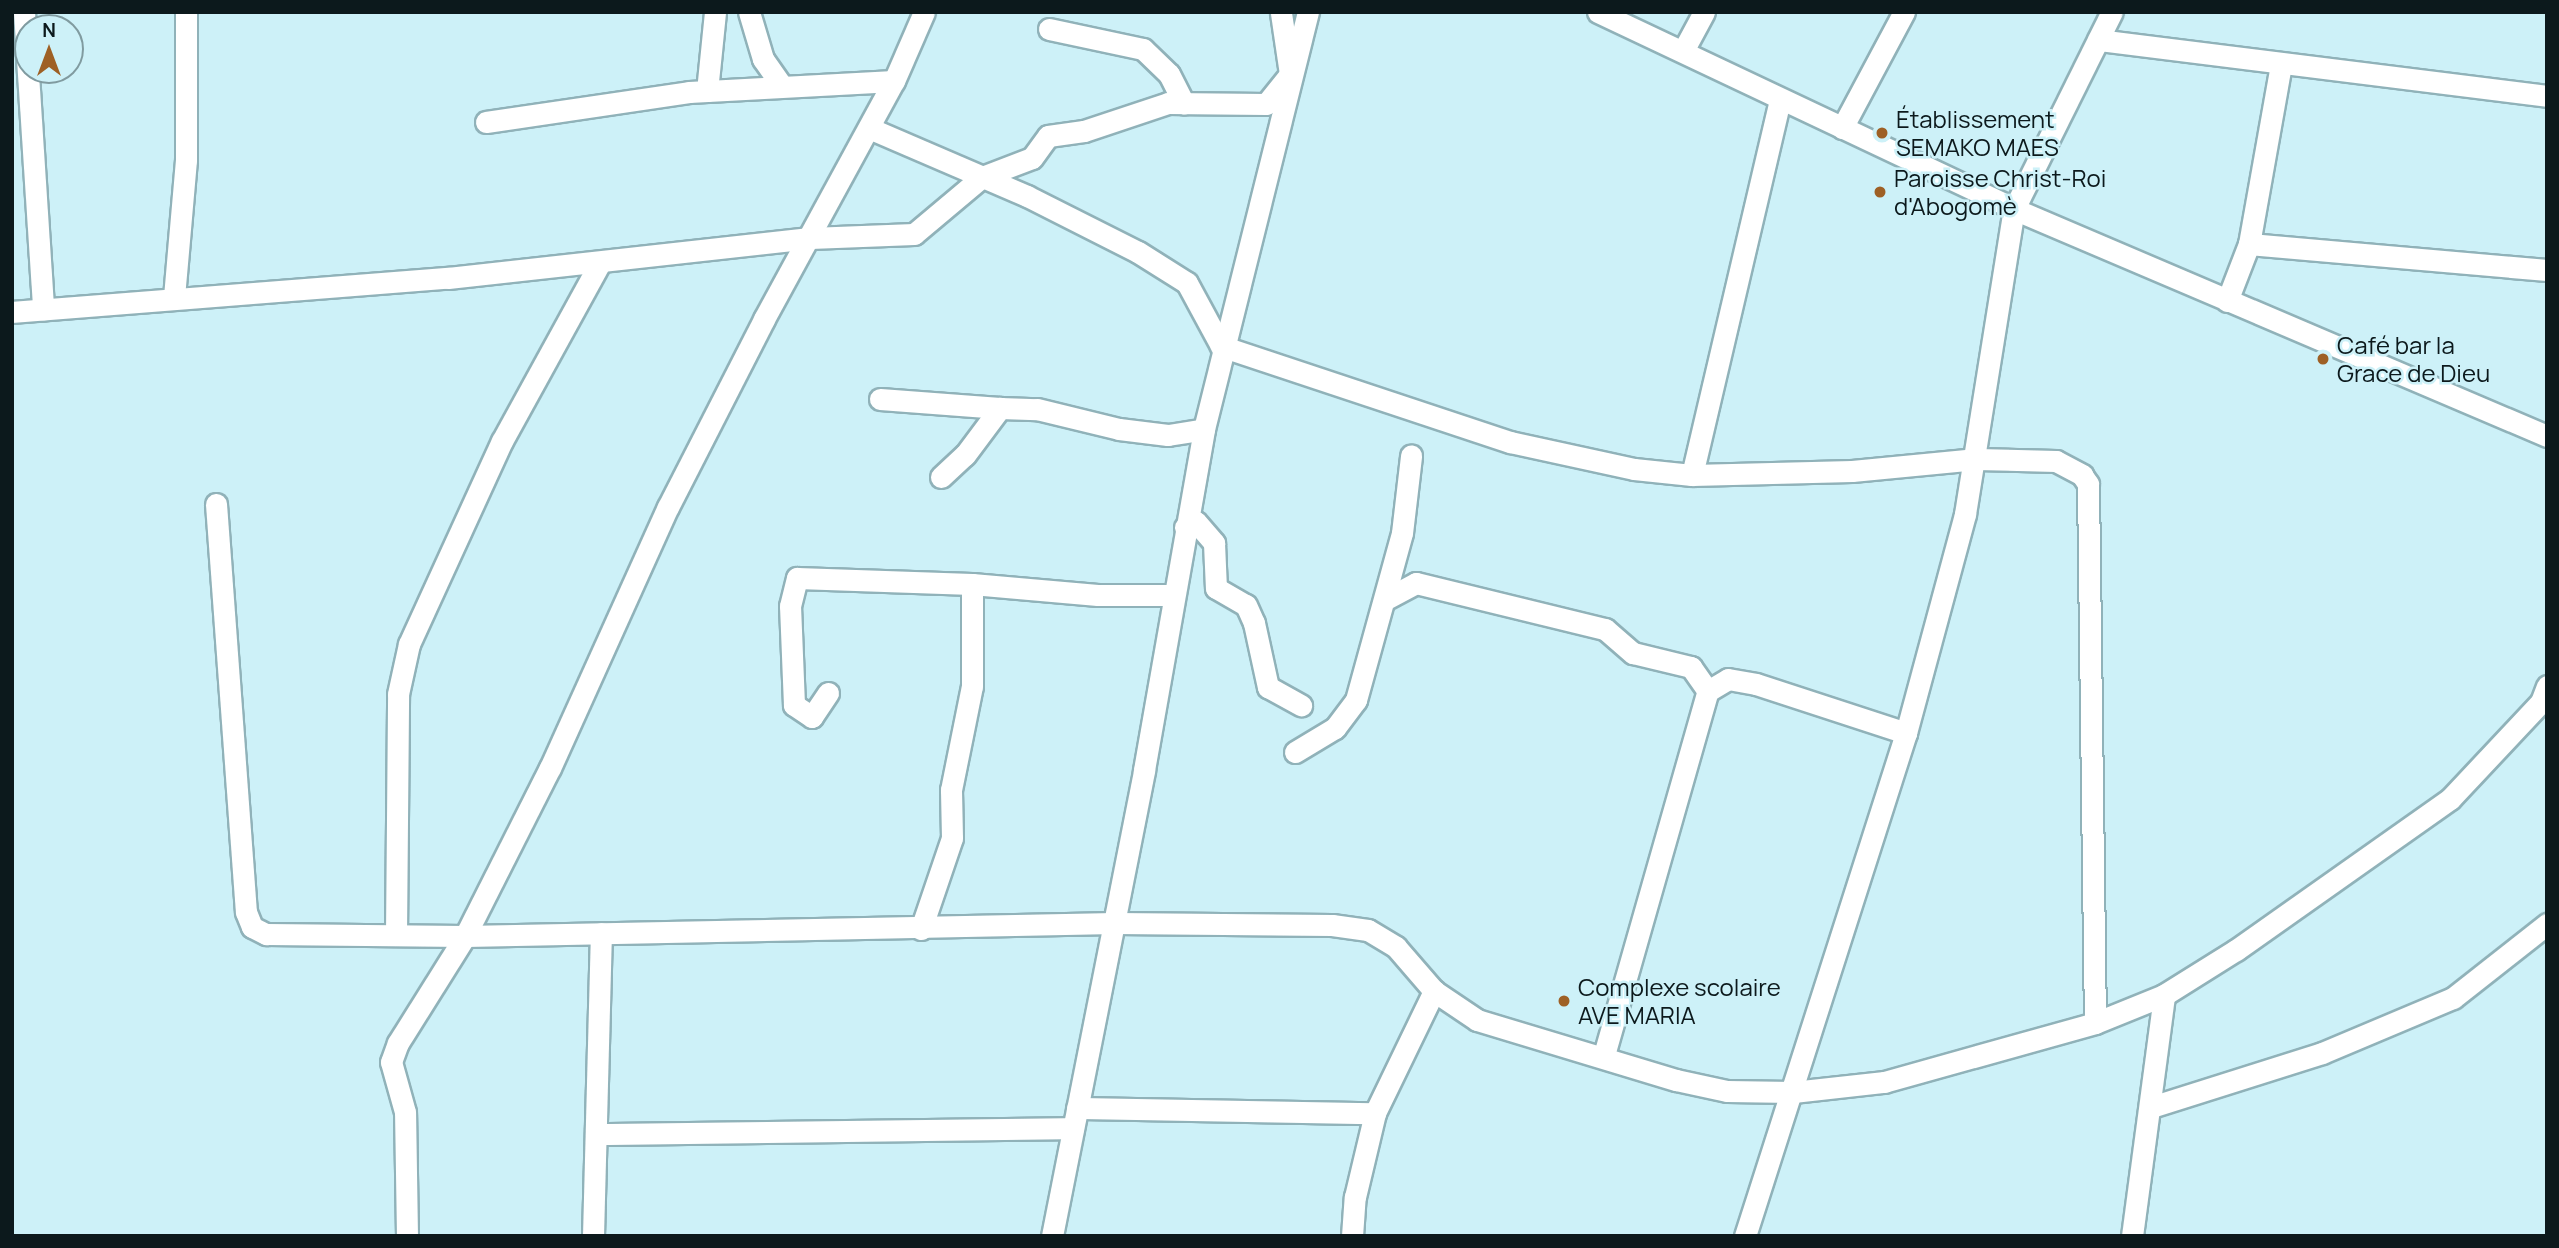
<!DOCTYPE html>
<meta charset="utf-8">
<style>
body{margin:0}
#map{position:relative;width:2559px;height:1248px;overflow:hidden;background:#cdf1f8;font-family:Manrope,sans-serif}
div>[style]{position:absolute}
.roads{filter:drop-shadow(2px 0 #90b2b9) drop-shadow(-2px 0 #90b2b9) drop-shadow(0 2px #90b2b9) drop-shadow(0 -2px #90b2b9)}
.minor>*{height:21px;margin:-10.5px;padding:0 10.5px;transform-origin:10.5px;border-radius:10.5px;background:#fff}
.dots>*{width:19px;height:19px;translate:-50% -50%;box-sizing:border-box;border:4px solid #cdf1f8;border-radius:50%}
span{translate:-50% -50%;white-space:nowrap;text-align:center;line-height:1.15;-webkit-text-stroke:5px #cdf1f8;paint-order:stroke}
.poi-label{font-size:24px;color:#0c191c}
.left{translate:0 -50%;text-align:left}
.frame{position:absolute;inset:0;border:14px solid #0c191c;pointer-events:none}
.north{position:absolute;left:14px;top:14px;width:70px;height:70px;box-sizing:border-box;background:#cdf1f8;border:2px solid #809ba0;border-radius:50%;rotate:0deg;font-size:19px;font-weight:700;line-height:28px;text-align:center;color:#0c191c}
.north::after{content:'';display:block;margin:auto;width:24px;height:32px;background:#9e6025;clip-path:polygon(50% 0,100% 100%,50% 72%,0 100%)}
</style>
<div id="map">
<div class="roads">
<div class="minor">
<div style="left:24px;top:12px;width:298px;rotate:86.3deg"></div>
<div style="left:749px;top:12px;width:49px;rotate:73.4deg"></div>
<div style="left:763px;top:59px;width:33px;rotate:55deg"></div>
<div style="left:1598px;top:12px;width:460px;rotate:25.3deg"></div>
<div style="left:2014px;top:209px;width:579px;rotate:23.07deg"></div>
<div style="left:1049px;top:29px;width:96px;rotate:12deg"></div>
<div style="left:1143px;top:49px;width:36px;rotate:44deg"></div>
<div style="left:1169px;top:74px;width:33px;rotate:63deg"></div>
<div style="left:2098px;top:40px;width:452px;rotate:7.1deg"></div>
<div style="left:1683px;top:51px;width:44px;rotate:-61.7deg"></div>
<div style="left:707px;top:91px;width:79px;rotate:-84.2deg"></div>
<div style="left:486px;top:122px;width:205px;rotate:-8.4deg"></div>
<div style="left:689px;top:92px;width:205px;rotate:-3.1deg"></div>
<div style="left:869px;top:128px;width:172px;rotate:23.3deg"></div>
<div style="left:1027px;top:196px;width:124px;rotate:26.8deg"></div>
<div style="left:1138px;top:252px;width:58px;rotate:32.3deg"></div>
<div style="left:1187px;top:283px;width:72px;rotate:61.6deg"></div>
<div style="left:1221px;top:346px;width:305px;rotate:18.4deg"></div>
<div style="left:1510px;top:442px;width:127px;rotate:12.3deg"></div>
<div style="left:1634px;top:469px;width:58px;rotate:5.9deg"></div>
<div style="left:1692px;top:475px;width:160px;rotate:-1.4deg"></div>
<div style="left:1852px;top:471px;width:125px;rotate:-5.5deg"></div>
<div style="left:1976px;top:459px;width:80px;rotate:1.4deg"></div>
<div style="left:2056px;top:461px;width:30px;rotate:28deg"></div>
<div style="left:2082px;top:475px;width:11px;rotate:56deg"></div>
<div style="left:2088px;top:484px;width:539px;rotate:89.26deg"></div>
<div style="left:1842px;top:128px;width:132px;rotate:-61.9deg"></div>
<div style="left:2249px;top:244px;width:299px;rotate:5deg"></div>
<div style="left:174px;top:297px;width:138px;rotate:-85deg"></div>
<div style="left:186px;top:160px;width:148px;rotate:-90deg"></div>
<div style="left:2227px;top:301px;width:61px;rotate:-68.9deg"></div>
<div style="left:2249px;top:244px;width:182px;rotate:-79.9deg"></div>
<div style="left:12px;top:312px;width:437px;rotate:-4.5deg"></div>
<div style="left:448px;top:278px;width:364px;rotate:-6.3deg"></div>
<div style="left:810px;top:238px;width:104px;rotate:-2.2deg"></div>
<div style="left:914px;top:234px;width:89px;rotate:-40deg"></div>
<div style="left:982px;top:177px;width:53px;rotate:-20.8deg"></div>
<div style="left:1032px;top:158px;width:27px;rotate:-54deg"></div>
<div style="left:1048px;top:136px;width:36px;rotate:-8deg"></div>
<div style="left:1084px;top:131px;width:89px;rotate:-18.4deg"></div>
<div style="left:1168px;top:103px;width:98px;rotate:0.6deg"></div>
<div style="left:1266px;top:104px;width:38px;rotate:-51deg"></div>
<div style="left:1290px;top:74px;width:62px;rotate:-98.4deg"></div>
<div style="left:880px;top:399px;width:120px;rotate:4.3deg"></div>
<div style="left:1692px;top:475px;width:385px;rotate:-76.8deg"></div>
<div style="left:941px;top:477px;width:33px;rotate:-43deg"></div>
<div style="left:965px;top:455px;width:59px;rotate:-53.3deg"></div>
<div style="left:1000px;top:408px;width:37px;rotate:2deg"></div>
<div style="left:1037px;top:409px;width:84px;rotate:13.7deg"></div>
<div style="left:1119px;top:429px;width:49px;rotate:7deg"></div>
<div style="left:1168px;top:435px;width:36px;rotate:-9deg"></div>
<div style="left:216px;top:504px;width:409px;rotate:85.8deg"></div>
<div style="left:246px;top:912px;width:16px;rotate:68deg"></div>
<div style="left:252px;top:927px;width:16px;rotate:27deg"></div>
<div style="left:266px;top:934px;width:199px;rotate:0.6deg"></div>
<div style="left:465px;top:936px;width:650px;rotate:-1.15deg"></div>
<div style="left:1115px;top:923px;width:217px;rotate:0.5deg"></div>
<div style="left:1332px;top:925px;width:36px;rotate:8deg"></div>
<div style="left:1368px;top:930px;width:33px;rotate:31deg"></div>
<div style="left:1396px;top:947px;width:58px;rotate:49.2deg"></div>
<div style="left:1434px;top:991px;width:52px;rotate:34deg"></div>
<div style="left:1477px;top:1020px;width:208px;rotate:16.8deg"></div>
<div style="left:1676px;top:1080px;width:52px;rotate:12.2deg"></div>
<div style="left:1727px;top:1091px;width:66px;rotate:0.9deg"></div>
<div style="left:1793px;top:1092px;width:92px;rotate:-6.3deg"></div>
<div style="left:1884px;top:1082px;width:219px;rotate:-15.6deg"></div>
<div style="left:2095px;top:1023px;width:74px;rotate:-22.1deg"></div>
<div style="left:2164px;top:995px;width:85px;rotate:-32deg"></div>
<div style="left:2236px;top:950px;width:262px;rotate:-35.2deg"></div>
<div style="left:2450px;top:799px;width:133px;rotate:-46.8deg"></div>
<div style="left:2541px;top:702px;width:17px;rotate:-69deg"></div>
<div style="left:1185px;top:527px;width:12px;rotate:-24deg"></div>
<div style="left:1196px;top:522px;width:28px;rotate:49deg"></div>
<div style="left:1214px;top:543px;width:45px;rotate:87.5deg"></div>
<div style="left:1216px;top:588px;width:34px;rotate:30deg"></div>
<div style="left:1246px;top:605px;width:20px;rotate:66deg"></div>
<div style="left:1254px;top:623px;width:66px;rotate:77.7deg"></div>
<div style="left:1268px;top:687px;width:38px;rotate:29deg"></div>
<div style="left:1386px;top:599px;width:34px;rotate:-28deg"></div>
<div style="left:1416px;top:583px;width:195px;rotate:13.7deg"></div>
<div style="left:1605px;top:629px;width:37px;rotate:41deg"></div>
<div style="left:1633px;top:653px;width:60px;rotate:13.6deg"></div>
<div style="left:1691px;top:667px;width:29px;rotate:55deg"></div>
<div style="left:828px;top:693px;width:29px;rotate:124deg"></div>
<div style="left:812px;top:717px;width:22px;rotate:-146deg"></div>
<div style="left:794px;top:705px;width:99px;rotate:-92.3deg"></div>
<div style="left:790px;top:606px;width:29px;rotate:-76deg"></div>
<div style="left:797px;top:578px;width:175px;rotate:2deg"></div>
<div style="left:972px;top:584px;width:126px;rotate:5deg"></div>
<div style="left:1098px;top:595px;width:74px"></div>
<div style="left:1295px;top:752px;width:47px;rotate:-31deg"></div>
<div style="left:1335px;top:728px;width:35px;rotate:-53deg"></div>
<div style="left:1356px;top:700px;width:173px;rotate:-74.6deg"></div>
<div style="left:1402px;top:533px;width:78px;rotate:-83.3deg"></div>
<div style="left:921px;top:929px;width:96px;rotate:-71.2deg"></div>
<div style="left:952px;top:838px;width:48px;rotate:-91.2deg"></div>
<div style="left:951px;top:790px;width:106px;rotate:-78.6deg"></div>
<div style="left:972px;top:686px;width:102px;rotate:-90deg"></div>
<div style="left:396px;top:935px;width:241px;rotate:-89.5deg"></div>
<div style="left:398px;top:694px;width:51px;rotate:-77.6deg"></div>
<div style="left:409px;top:644px;width:223px;rotate:-65.4deg"></div>
<div style="left:502px;top:441px;width:203px;rotate:-61.2deg"></div>
<div style="left:1604px;top:1055px;width:379px;rotate:-74.1deg"></div>
<div style="left:1708px;top:691px;width:23px;rotate:-31deg"></div>
<div style="left:1728px;top:679px;width:28px;rotate:10deg"></div>
<div style="left:1756px;top:684px;width:158px;rotate:18.1deg"></div>
<div style="left:2151px;top:1107px;width:179px;rotate:-17.5deg"></div>
<div style="left:2322px;top:1053px;width:142px;rotate:-22.8deg"></div>
<div style="left:2453px;top:998px;width:120px;rotate:-38.2deg"></div>
<div style="left:1077px;top:1108px;width:298px;rotate:1deg"></div>
<div style="left:599px;top:1134px;width:474px;rotate:-0.7deg"></div>
<div style="left:407px;top:1236px;width:124px;rotate:-90.9deg"></div>
<div style="left:405px;top:1112px;width:52px;rotate:-105.6deg"></div>
<div style="left:391px;top:1062px;width:20px;rotate:-70deg"></div>
<div style="left:398px;top:1043px;width:126px;rotate:-57.9deg"></div>
<div style="left:465px;top:936px;width:188px;rotate:-63.2deg"></div>
<div style="left:550px;top:768px;width:286px;rotate:-65.7deg"></div>
<div style="left:668px;top:507px;width:211px;rotate:-62.9deg"></div>
<div style="left:764px;top:319px;width:271px;rotate:-61.4deg"></div>
<div style="left:894px;top:81px;width:75px;rotate:-66.5deg"></div>
<div style="left:593px;top:1236px;width:303px;rotate:-88.5deg"></div>
<div style="left:1052px;top:1236px;width:475px;rotate:-78.8deg"></div>
<div style="left:1144px;top:770px;width:346px;rotate:-80deg"></div>
<div style="left:1204px;top:429px;width:430px;rotate:-76deg"></div>
<div style="left:1352px;top:1236px;width:39px;rotate:-86deg"></div>
<div style="left:1355px;top:1197px;width:86px;rotate:-76.6deg"></div>
<div style="left:1375px;top:1113px;width:136px;rotate:-64.2deg"></div>
<div style="left:1745px;top:1236px;width:528px;rotate:-72.25deg"></div>
<div style="left:1906px;top:733px;width:227px;rotate:-74.9deg"></div>
<div style="left:1965px;top:514px;width:309px;rotate:-80.9deg"></div>
<div style="left:2014px;top:209px;width:220px;rotate:-63.6deg"></div>
<div style="left:2132px;top:1236px;width:243px;rotate:-82.4deg"></div>
</div>
</div>
<div class="dots">
<div style="left:1882px;top:133px;background:#9e6025"></div>
<div style="left:1880px;top:192px;background:#9e6025"></div>
<div style="left:2323px;top:359px;background:#9e6025"></div>
<div style="left:1564px;top:1001px;background:#9e6025"></div>
</div>
<div class="poi-label">
<span class="left" style="left:1896px;top:133px">Établissement<br>SEMAKO MAES</span>
<span class="left" style="left:1894px;top:192px">Paroisse Christ-Roi<br>d'Abogomè</span>
<span class="left" style="left:2337px;top:359px">Café bar la<br>Grace de Dieu</span>
<span class="left" style="left:1578px;top:1001px">Complexe scolaire<br>AVE MARIA</span>
</div>
<div class="frame"></div>
<div class="north">N</div>
</div>
